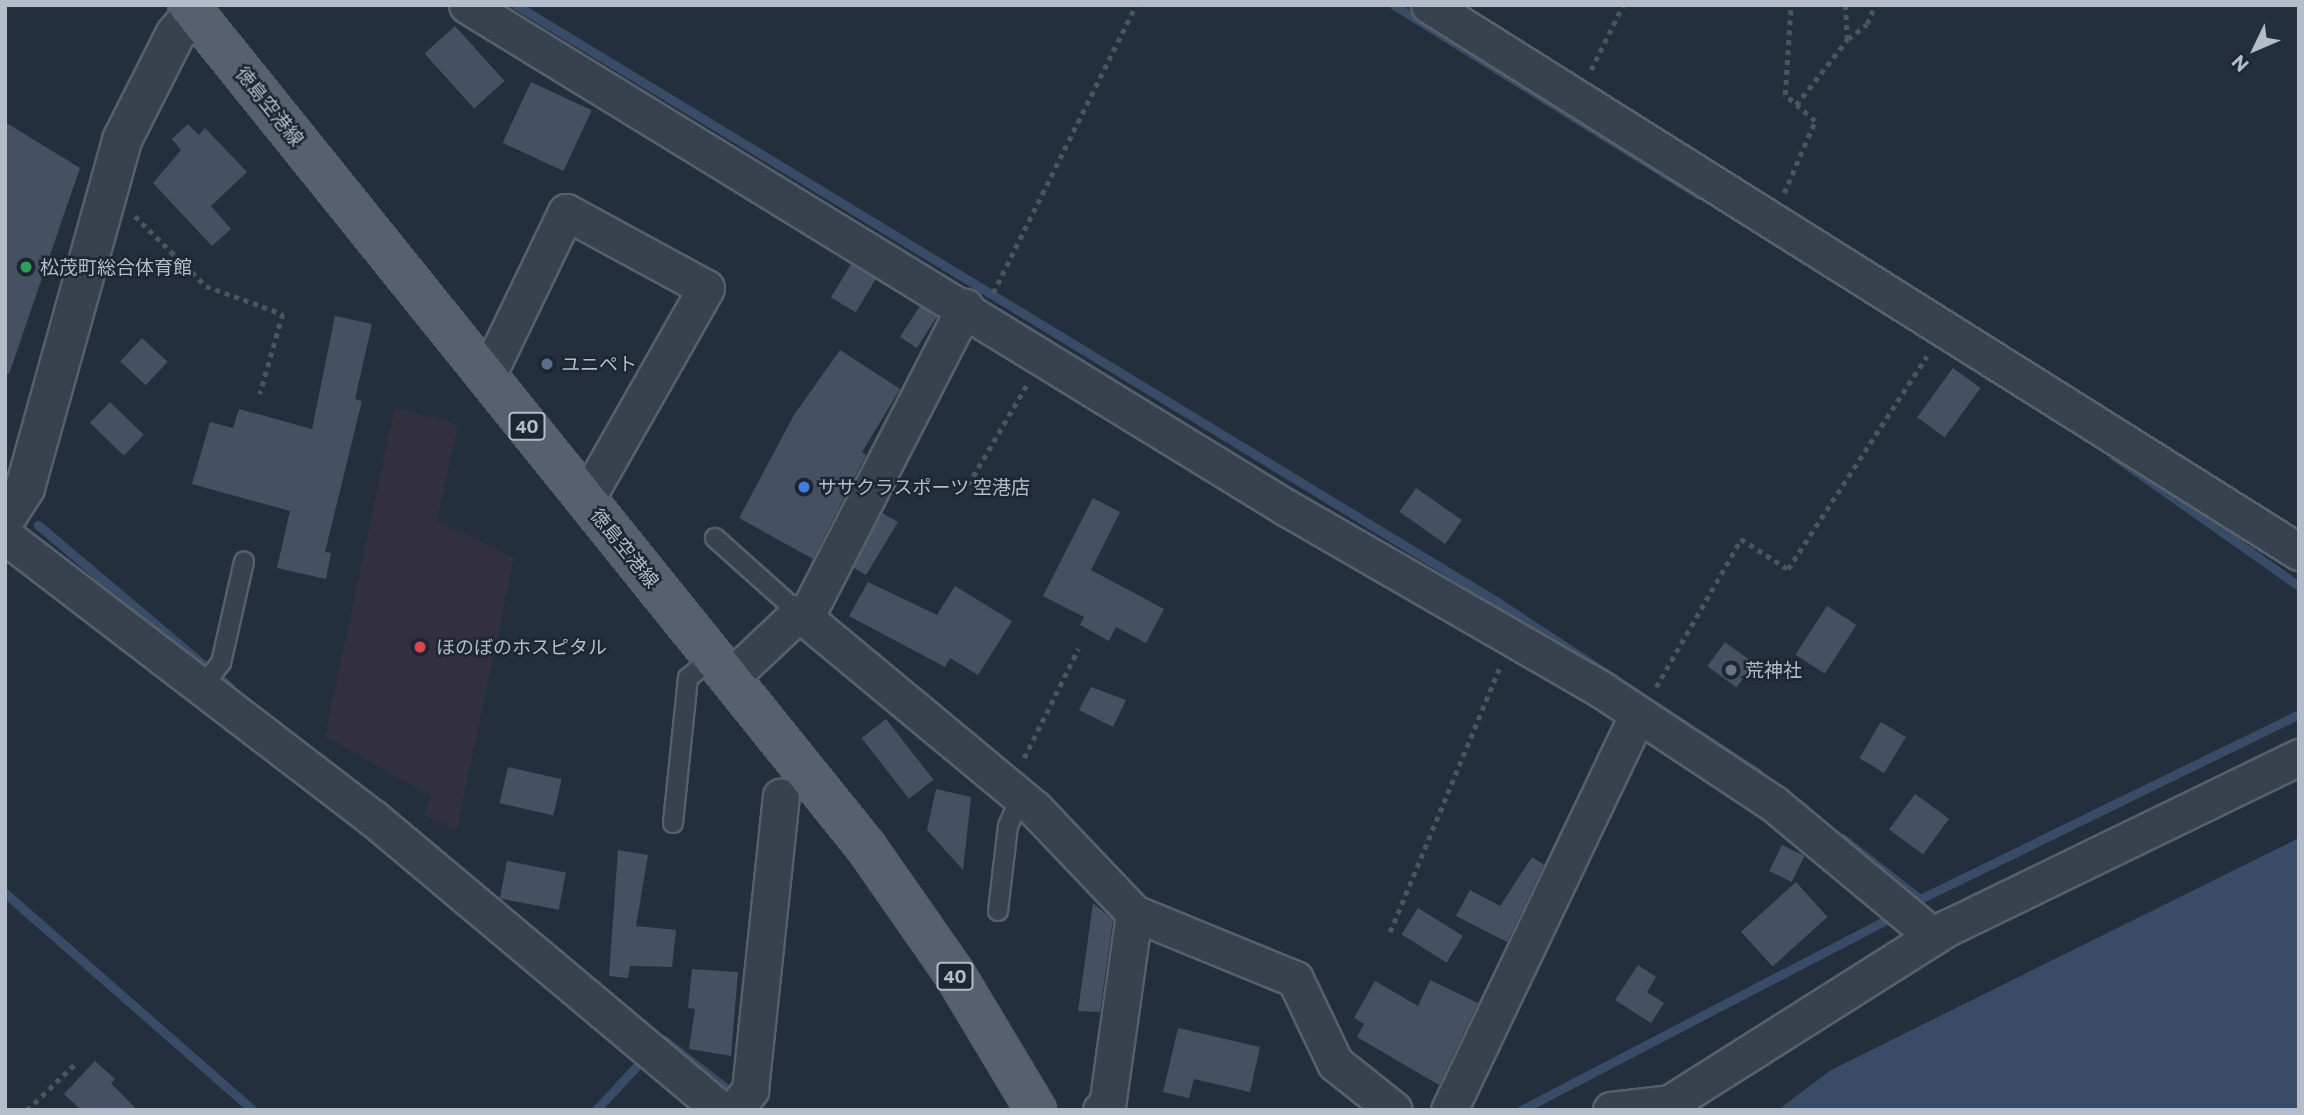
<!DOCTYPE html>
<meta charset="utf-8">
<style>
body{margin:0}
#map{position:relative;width:2304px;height:1115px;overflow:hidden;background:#242f3e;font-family:Commissioner,"Noto Sans JP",sans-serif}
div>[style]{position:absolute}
.medical>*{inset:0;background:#32303f}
.water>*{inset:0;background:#394c67}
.stream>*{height:9px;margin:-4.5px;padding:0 4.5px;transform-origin:4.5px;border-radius:4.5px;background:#394c67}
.building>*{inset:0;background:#455162;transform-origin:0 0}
.path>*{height:4.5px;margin-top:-2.25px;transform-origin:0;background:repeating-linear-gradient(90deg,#44595c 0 5px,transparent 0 10px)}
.roads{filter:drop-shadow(2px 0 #565f6c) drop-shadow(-2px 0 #565f6c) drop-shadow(0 2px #565f6c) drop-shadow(0 -2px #565f6c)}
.service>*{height:18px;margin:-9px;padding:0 9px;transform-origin:9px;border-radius:9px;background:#38414e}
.minor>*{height:35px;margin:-17.5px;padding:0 17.5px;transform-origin:17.5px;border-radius:17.5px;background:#38414e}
.tertiary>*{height:38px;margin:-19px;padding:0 19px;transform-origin:19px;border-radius:19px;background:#38414e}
.primary>*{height:38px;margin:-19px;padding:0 19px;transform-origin:19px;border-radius:19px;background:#56606e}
.dots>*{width:19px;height:19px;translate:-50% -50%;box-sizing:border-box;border:4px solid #1d2633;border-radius:50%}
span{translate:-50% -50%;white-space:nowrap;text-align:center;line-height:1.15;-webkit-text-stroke:5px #1d2633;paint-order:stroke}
.shield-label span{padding:2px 5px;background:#1d2633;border:2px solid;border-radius:5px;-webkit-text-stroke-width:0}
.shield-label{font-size:18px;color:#b4bcc9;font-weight:700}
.street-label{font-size:19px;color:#b4bcc9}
.poi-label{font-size:19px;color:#b4bcc9}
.left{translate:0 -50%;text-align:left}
.frame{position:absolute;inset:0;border:7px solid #b4bcc9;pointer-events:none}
.north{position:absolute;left:2220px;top:14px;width:70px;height:70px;-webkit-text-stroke:5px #1d2633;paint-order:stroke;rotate:226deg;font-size:19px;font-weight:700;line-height:28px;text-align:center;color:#b4bcc9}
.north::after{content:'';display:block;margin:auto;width:24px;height:32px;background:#b4bcc9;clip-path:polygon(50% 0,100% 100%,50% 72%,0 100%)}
</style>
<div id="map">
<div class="medical">
<div style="clip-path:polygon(395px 407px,458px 425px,437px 521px,514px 558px,457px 829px,425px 816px,431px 796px,325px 736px)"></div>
</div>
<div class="water">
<div style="clip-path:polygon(2299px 838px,2299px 1110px,1778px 1110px,1831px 1070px)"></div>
</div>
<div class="stream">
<div style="left:516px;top:5px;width:1151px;rotate:31.31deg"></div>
<div style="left:1499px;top:603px;width:311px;rotate:33.3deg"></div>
<div style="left:1394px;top:5px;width:359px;rotate:31.9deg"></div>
<div style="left:2113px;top:455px;width:228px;rotate:35.2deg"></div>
<div style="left:38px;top:525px;width:251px;rotate:40.2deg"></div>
<div style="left:1842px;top:838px;width:99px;rotate:38deg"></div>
<div style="left:1920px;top:899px;width:422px;rotate:-26deg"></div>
<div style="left:5px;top:893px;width:330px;rotate:41.2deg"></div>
<div style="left:664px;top:1040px;width:91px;rotate:37.9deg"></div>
<div style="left:596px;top:1110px;width:75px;rotate:-47.2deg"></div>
<div style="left:1521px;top:1110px;width:422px;rotate:-27.5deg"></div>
</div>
<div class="building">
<div style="left:455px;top:26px;width:74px;height:41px;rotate:48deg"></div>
<div style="left:531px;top:82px;width:67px;height:67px;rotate:25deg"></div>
<div style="clip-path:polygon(5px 122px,80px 168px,9px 374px,5px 374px)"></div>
<div style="clip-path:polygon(188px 124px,199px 135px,205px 128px,247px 172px,211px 206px,231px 229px,212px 246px,153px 183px,181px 150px,172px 139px)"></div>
<div style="left:851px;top:264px;width:29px;height:39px;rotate:31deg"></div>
<div style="left:920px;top:306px;width:20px;height:37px;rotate:33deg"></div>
<div style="clip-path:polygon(335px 316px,372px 324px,355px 399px,362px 401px,325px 552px,331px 553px,326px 579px,277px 568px,290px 511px,192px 484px,210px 422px,233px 428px,239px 409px,312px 429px)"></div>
<div style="left:142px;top:338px;width:35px;height:32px;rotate:43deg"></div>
<div style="clip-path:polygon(840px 350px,900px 389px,862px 452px,866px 455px,813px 559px,739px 518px,794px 415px)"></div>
<div style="left:1953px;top:368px;width:34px;height:61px;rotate:36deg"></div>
<div style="left:110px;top:402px;width:47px;height:29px;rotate:44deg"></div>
<div style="left:1416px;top:488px;width:56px;height:29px;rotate:35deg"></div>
<div style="clip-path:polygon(1093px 498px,1120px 512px,1091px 570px,1164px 609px,1146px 643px,1116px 627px,1109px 641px,1080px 625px,1084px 617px,1043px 596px)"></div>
<div style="clip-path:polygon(882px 513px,898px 522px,866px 575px,854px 568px)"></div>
<div style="clip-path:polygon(868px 582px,937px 615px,955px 586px,1012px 621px,978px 675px,950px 658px,945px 667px,849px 616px)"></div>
<div style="left:1827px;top:606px;width:35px;height:58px;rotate:33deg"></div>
<div style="left:1725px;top:642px;width:36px;height:30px;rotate:36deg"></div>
<div style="clip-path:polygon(1091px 687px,1126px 700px,1113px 727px,1079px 710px)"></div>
<div style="left:886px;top:719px;width:77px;height:31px;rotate:52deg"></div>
<div style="left:1881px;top:722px;width:29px;height:42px;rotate:31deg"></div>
<div style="left:508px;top:767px;width:55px;height:37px;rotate:13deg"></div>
<div style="clip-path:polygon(936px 789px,971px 797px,963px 870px,927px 830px)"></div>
<div style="left:1915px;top:794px;width:42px;height:44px;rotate:36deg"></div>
<div style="left:1782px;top:845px;width:25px;height:29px;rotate:26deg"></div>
<div style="clip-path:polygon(618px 850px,648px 855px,636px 926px,676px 930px,672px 967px,630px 966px,628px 978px,609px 976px)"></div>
<div style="clip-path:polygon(1532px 857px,1544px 865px,1507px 942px,1456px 916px,1470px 890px,1500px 906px)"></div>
<div style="left:507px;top:861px;width:60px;height:38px;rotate:11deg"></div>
<div style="left:1796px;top:882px;width:47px;height:74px;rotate:48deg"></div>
<div style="clip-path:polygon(1093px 903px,1113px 920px,1100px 1012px,1078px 1011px)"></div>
<div style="left:1418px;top:908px;width:53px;height:31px;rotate:32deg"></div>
<div style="clip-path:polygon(1638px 965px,1656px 977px,1647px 992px,1664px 1003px,1651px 1023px,1615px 1000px)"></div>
<div style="clip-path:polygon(692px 969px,738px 972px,731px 1056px,689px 1049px,695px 1009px,688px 1008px)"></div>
<div style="clip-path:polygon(1430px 980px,1478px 1003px,1439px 1085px,1357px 1037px,1364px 1024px,1354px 1018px,1375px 981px,1418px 1006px)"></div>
<div style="clip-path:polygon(1178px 1028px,1260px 1047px,1250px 1092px,1194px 1079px,1189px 1098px,1163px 1092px)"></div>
<div style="clip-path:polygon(95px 1061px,115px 1079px,111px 1083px,137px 1110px,81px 1110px,64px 1094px)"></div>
</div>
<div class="path">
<div style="left:1848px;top:39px;width:24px;rotate:-38deg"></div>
<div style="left:1867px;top:24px;width:21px;rotate:-67deg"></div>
<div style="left:1591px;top:70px;width:72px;rotate:-63.8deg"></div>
<div style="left:1796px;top:105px;width:83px;rotate:-51.9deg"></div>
<div style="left:1847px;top:40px;width:35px;rotate:-93deg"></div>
<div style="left:1784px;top:193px;width:78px;rotate:-66.7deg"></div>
<div style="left:1815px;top:121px;width:40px;rotate:-139deg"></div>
<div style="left:1785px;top:95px;width:90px;rotate:-86.2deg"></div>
<div style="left:135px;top:216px;width:100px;rotate:44.6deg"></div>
<div style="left:206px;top:286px;width:82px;rotate:20deg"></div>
<div style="left:283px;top:314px;width:83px;rotate:106deg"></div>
<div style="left:993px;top:293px;width:322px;rotate:-63.6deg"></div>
<div style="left:968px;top:485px;width:115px;rotate:-59.6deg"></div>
<div style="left:1656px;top:687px;width:171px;rotate:-60.1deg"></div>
<div style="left:1741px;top:539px;width:56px;rotate:32.6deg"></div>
<div style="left:1788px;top:569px;width:254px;rotate:-56.9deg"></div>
<div style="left:1024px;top:758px;width:122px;rotate:-63.6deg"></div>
<div style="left:1390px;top:932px;width:287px;rotate:-67.5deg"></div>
<div style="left:27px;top:1110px;width:68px;rotate:-43.8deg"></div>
</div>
<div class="roads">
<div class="service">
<div style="left:715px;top:538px;width:113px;rotate:41.8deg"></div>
<div style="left:202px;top:687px;width:31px;rotate:-52deg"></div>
<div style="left:221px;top:663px;width:104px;rotate:-77.2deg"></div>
<div style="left:673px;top:823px;width:146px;rotate:-84.1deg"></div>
<div style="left:688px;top:678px;width:33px;rotate:-40deg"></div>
<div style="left:998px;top:911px;width:86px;rotate:-83.3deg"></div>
<div style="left:1008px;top:826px;width:32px;rotate:-66deg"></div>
</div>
<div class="minor">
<div style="left:467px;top:5px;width:962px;rotate:31.53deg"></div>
<div style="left:1287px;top:508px;width:364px;rotate:30deg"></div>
<div style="left:1602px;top:690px;width:206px;rotate:33.5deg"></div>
<div style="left:1774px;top:804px;width:207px;rotate:39.7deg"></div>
<div style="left:1429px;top:5px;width:1028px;rotate:32.16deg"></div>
<div style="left:487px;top:376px;width:182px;rotate:-64.3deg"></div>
<div style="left:566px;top:212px;width:159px;rotate:28.5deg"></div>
<div style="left:706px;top:288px;width:243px;rotate:119.6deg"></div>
<div style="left:5px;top:536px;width:464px;rotate:37.5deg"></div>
<div style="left:373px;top:818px;width:454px;rotate:40deg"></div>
<div style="left:805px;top:618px;width:350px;rotate:-62.8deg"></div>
<div style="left:730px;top:678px;width:95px;rotate:-43.3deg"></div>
<div style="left:799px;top:613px;width:307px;rotate:39.7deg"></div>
<div style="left:1035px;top:809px;width:144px;rotate:46.4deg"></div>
<div style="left:1134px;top:913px;width:174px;rotate:22.3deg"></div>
<div style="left:1295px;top:979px;width:93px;rotate:64.5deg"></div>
<div style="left:1335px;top:1063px;width:75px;rotate:38.5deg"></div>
<div style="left:734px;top:1110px;width:26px;rotate:-51deg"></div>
<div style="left:750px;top:1090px;width:295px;rotate:-84deg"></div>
<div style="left:1101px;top:1110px;width:7px;rotate:-34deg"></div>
<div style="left:1107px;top:1106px;width:195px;rotate:-82deg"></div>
<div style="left:1449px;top:1110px;width:439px;rotate:-64.5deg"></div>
<div style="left:1611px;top:1110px;width:59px;rotate:-6.8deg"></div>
<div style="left:1670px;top:1103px;width:328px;rotate:-32.3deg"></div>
<div style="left:1947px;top:928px;width:391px;rotate:-25.9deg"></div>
</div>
<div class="tertiary">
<div style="left:5px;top:519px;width:37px;rotate:-57deg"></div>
<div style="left:25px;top:488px;width:361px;rotate:-74.4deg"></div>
<div style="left:122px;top:140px;width:118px;rotate:-63.2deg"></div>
<div style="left:175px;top:35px;width:30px;rotate:-50deg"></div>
</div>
<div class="primary">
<div style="left:188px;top:5px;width:1081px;rotate:51.16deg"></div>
<div style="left:866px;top:847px;width:154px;rotate:55.1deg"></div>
<div style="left:954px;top:973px;width:160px;rotate:59.1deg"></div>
</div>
</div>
<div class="dots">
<div style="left:26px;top:267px;background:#2e9e5b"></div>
<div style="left:547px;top:364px;background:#5c6f8a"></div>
<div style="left:804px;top:487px;background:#3f7fe0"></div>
<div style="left:420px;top:647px;background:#e0444e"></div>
<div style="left:1731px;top:670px;background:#6b7280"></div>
</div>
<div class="shield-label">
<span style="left:527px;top:426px">40</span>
<span style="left:955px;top:976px">40</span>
</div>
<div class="street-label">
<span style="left:270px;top:106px;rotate:51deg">徳島空港線</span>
<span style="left:625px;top:548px;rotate:51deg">徳島空港線</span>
</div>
<div class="poi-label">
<span class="left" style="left:40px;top:267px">松茂町総合体育館</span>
<span class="left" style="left:561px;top:364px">ユニペト</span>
<span class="left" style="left:818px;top:487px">ササクラスポーツ 空港店</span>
<span class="left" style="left:436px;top:647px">ほのぼのホスピタル</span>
<span class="left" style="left:1745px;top:670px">荒神社</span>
</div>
<div class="frame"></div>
<div class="north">N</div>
</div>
